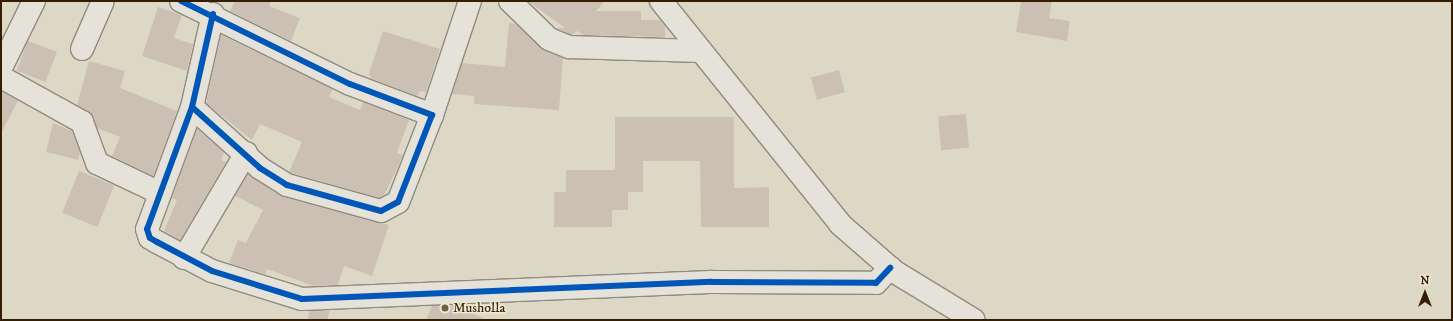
<!DOCTYPE html>
<style>
body{margin:0}
#map{position:relative;width:1453px;height:321px;overflow:hidden;background:#ddd8c6;font-family:"IM FELL DW Pica",serif}
div>[style]{position:absolute}
.building>*{inset:0;background:#ccc0b4;transform-origin:0 0}
.roads{filter:drop-shadow(1px 0 #908a7c) drop-shadow(-1px 0 #908a7c) drop-shadow(0 1px #908a7c) drop-shadow(0 -1px #908a7c)}
.minor>*{height:22px;margin:-11px;padding:0 11px;transform-origin:11px;border-radius:11px;background:#e5e2da}
.cycleway>*{height:6px;margin:-3px;padding:0 3px;transform-origin:3px;border-radius:3px;background:#0057b8}
.dots>*{width:11px;height:11px;translate:-50% -50%;box-sizing:border-box;border:2px solid #efe9d4;border-radius:50%}
span{translate:-50% -50%;white-space:nowrap;text-align:center;line-height:1.15;-webkit-text-stroke:3px #efe9d4;paint-order:stroke}
.poi-label{font-size:14px;color:#351d01}
.left{translate:0 -50%;text-align:left}
.frame{position:absolute;inset:0;border:2px solid #351d01;pointer-events:none}
.north{position:absolute;left:1405px;top:273px;width:40px;height:40px;-webkit-text-stroke:3px #efe9d4;paint-order:stroke;rotate:0deg;font-size:11px;font-weight:700;line-height:16px;text-align:center;color:#351d01}
.north::after{content:'';display:block;margin:auto;width:14px;height:18px;background:#351d01;clip-path:polygon(50% 0,100% 100%,50% 72%,0 100%)}
</style>
<div id="map">
<div class="building">
<div style="clip-path:polygon(235px 1px,271px 1px,269px 6px,300px 18px,291px 41px,230px 11px)"></div>
<div style="clip-path:polygon(528px 1px,605px 1px,596px 11px,641px 11px,641px 20px,660px 20px,665px 26px,665px 37px,584px 35px,577px 31px,572px 35px,556px 28px,565px 28px)"></div>
<div style="clip-path:polygon(1021px 1px,1052px 1px,1049px 18px,1070px 21px,1067px 41px,1016px 32px)"></div>
<div style="clip-path:polygon(158px 7px,182px 15px,174px 38px,193px 44px,187px 71px,142px 56px)"></div>
<div style="clip-path:polygon(509px 23px,516px 24px,544px 50px,563px 58px,559px 110px,474px 104px,474px 96px,452px 94px,462px 63px,505px 67px)"></div>
<div style="clip-path:polygon(383px 31px,440px 49px,426px 92px,420px 91px,418px 96px,372px 79px,369px 74px)"></div>
<div style="clip-path:polygon(221px 35px,333px 89px,329px 97px,360px 110px,363px 102px,409px 120px,397px 153px,403px 155px,385px 194px,380px 198px,292px 173px,289px 172px,302px 142px,260px 124px,252px 140px,206px 103px)"></div>
<div style="left:28px;top:41px;width:31px;height:32px;rotate:21deg"></div>
<div style="clip-path:polygon(89px 61px,125px 71px,120px 88px,177px 111px,153px 176px,112px 156px,120px 137px,97px 128px,88px 111px,77px 105px)"></div>
<div style="left:839px;top:70px;width:23px;height:29px;rotate:75deg"></div>
<div style="clip-path:polygon(1px 91px,18px 101px,1px 133px)"></div>
<div style="left:966px;top:114px;width:34px;height:28px;rotate:85deg"></div>
<div style="clip-path:polygon(615px 117px,734px 117px,734px 188px,769px 187px,769px 227px,701px 227px,700px 161px,643px 161px,643px 192px,628px 192px,628px 210px,612px 210px,612px 227px,554px 227px,554px 192px,566px 192px,566px 170px,615px 170px)"></div>
<div style="clip-path:polygon(53px 123px,72px 131px,80px 153px,78px 160px,46px 152px)"></div>
<div style="clip-path:polygon(197px 129px,224px 152px,221px 160px,226px 162px,180px 240px,164px 231px,177px 200px,172px 198px)"></div>
<div style="left:79px;top:171px;width:38px;height:45px;rotate:22deg"></div>
<div style="clip-path:polygon(248px 174px,284px 197px,389px 225px,372px 276px,344px 266px,338px 285px,314px 286px,267px 269px,265px 274px,229px 263px,238px 240px,246px 243px,263px 210px,235px 196px)"></div>
<div style="clip-path:polygon(453px 305px,487px 320px,426px 320px,432px 306px)"></div>
<div style="clip-path:polygon(330px 310px,327px 320px,308px 320px,309px 311px)"></div>
</div>
<div class="roads">
<div class="minor">
<div style="left:181px;top:1px;width:188px;rotate:26.2deg"></div>
<div style="left:350px;top:84px;width:88px;rotate:20.7deg"></div>
<div style="left:432px;top:115px;width:93px;rotate:111.3deg"></div>
<div style="left:398px;top:202px;width:19px;rotate:152deg"></div>
<div style="left:381px;top:211px;width:98px;rotate:-164.5deg"></div>
<div style="left:287px;top:185px;width:32px;rotate:-148deg"></div>
<div style="left:260px;top:168px;width:91px;rotate:-138.1deg"></div>
<div style="left:510px;top:1px;width:54px;rotate:44.3deg"></div>
<div style="left:549px;top:39px;width:22px;rotate:22deg"></div>
<div style="left:569px;top:47px;width:130px;rotate:1.8deg"></div>
<div style="left:661px;top:1px;width:286px;rotate:51.2deg"></div>
<div style="left:840px;top:224px;width:73px;rotate:41.1deg"></div>
<div style="left:895px;top:272px;width:92px;rotate:31.3deg"></div>
<div style="left:213px;top:14px;width:95px;rotate:102.7deg"></div>
<div style="left:192px;top:107px;width:130px;rotate:110.2deg"></div>
<div style="left:147px;top:229px;width:9px;rotate:72deg"></div>
<div style="left:150px;top:238px;width:8px;rotate:30deg"></div>
<div style="left:157px;top:242px;width:62px;rotate:27.8deg"></div>
<div style="left:212px;top:271px;width:94px;rotate:17.3deg"></div>
<div style="left:302px;top:299px;width:410px;rotate:-2.4deg"></div>
<div style="left:712px;top:282px;width:164px;rotate:0.3deg"></div>
<div style="left:876px;top:283px;width:21px;rotate:-47deg"></div>
<div style="left:82px;top:49px;width:52px;rotate:-66.4deg"></div>
<div style="left:1px;top:68px;width:75px;rotate:-63.8deg"></div>
<div style="left:1px;top:77px;width:93px;rotate:29.1deg"></div>
<div style="left:82px;top:122px;width:44px;rotate:69.9deg"></div>
<div style="left:97px;top:163px;width:70px;rotate:25.5deg"></div>
<div style="left:432px;top:115px;width:120px;rotate:-71.6deg"></div>
<div style="left:184px;top:258px;width:122px;rotate:-59.4deg"></div>
</div>
</div>
<div class="cycleway">
<div style="left:181px;top:1px;width:188px;rotate:26.2deg"></div>
<div style="left:350px;top:84px;width:88px;rotate:20.7deg"></div>
<div style="left:432px;top:115px;width:93px;rotate:111.3deg"></div>
<div style="left:398px;top:202px;width:19px;rotate:152deg"></div>
<div style="left:381px;top:211px;width:98px;rotate:-164.5deg"></div>
<div style="left:287px;top:185px;width:32px;rotate:-148deg"></div>
<div style="left:260px;top:168px;width:91px;rotate:-138.1deg"></div>
<div style="left:213px;top:14px;width:95px;rotate:102.7deg"></div>
<div style="left:192px;top:107px;width:130px;rotate:110.2deg"></div>
<div style="left:147px;top:229px;width:9px;rotate:72deg"></div>
<div style="left:150px;top:238px;width:8px;rotate:30deg"></div>
<div style="left:157px;top:242px;width:62px;rotate:27.8deg"></div>
<div style="left:212px;top:271px;width:94px;rotate:17.3deg"></div>
<div style="left:302px;top:299px;width:410px;rotate:-2.4deg"></div>
<div style="left:712px;top:282px;width:164px;rotate:0.3deg"></div>
<div style="left:876px;top:283px;width:21px;rotate:-47deg"></div>
</div>
<div class="dots">
<div style="left:445px;top:308px;background:#705e46"></div>
</div>
<div class="poi-label">
<span class="left" style="left:453px;top:308px">Musholla</span>
</div>
<div class="frame"></div>
<div class="north">N</div>
</div>
